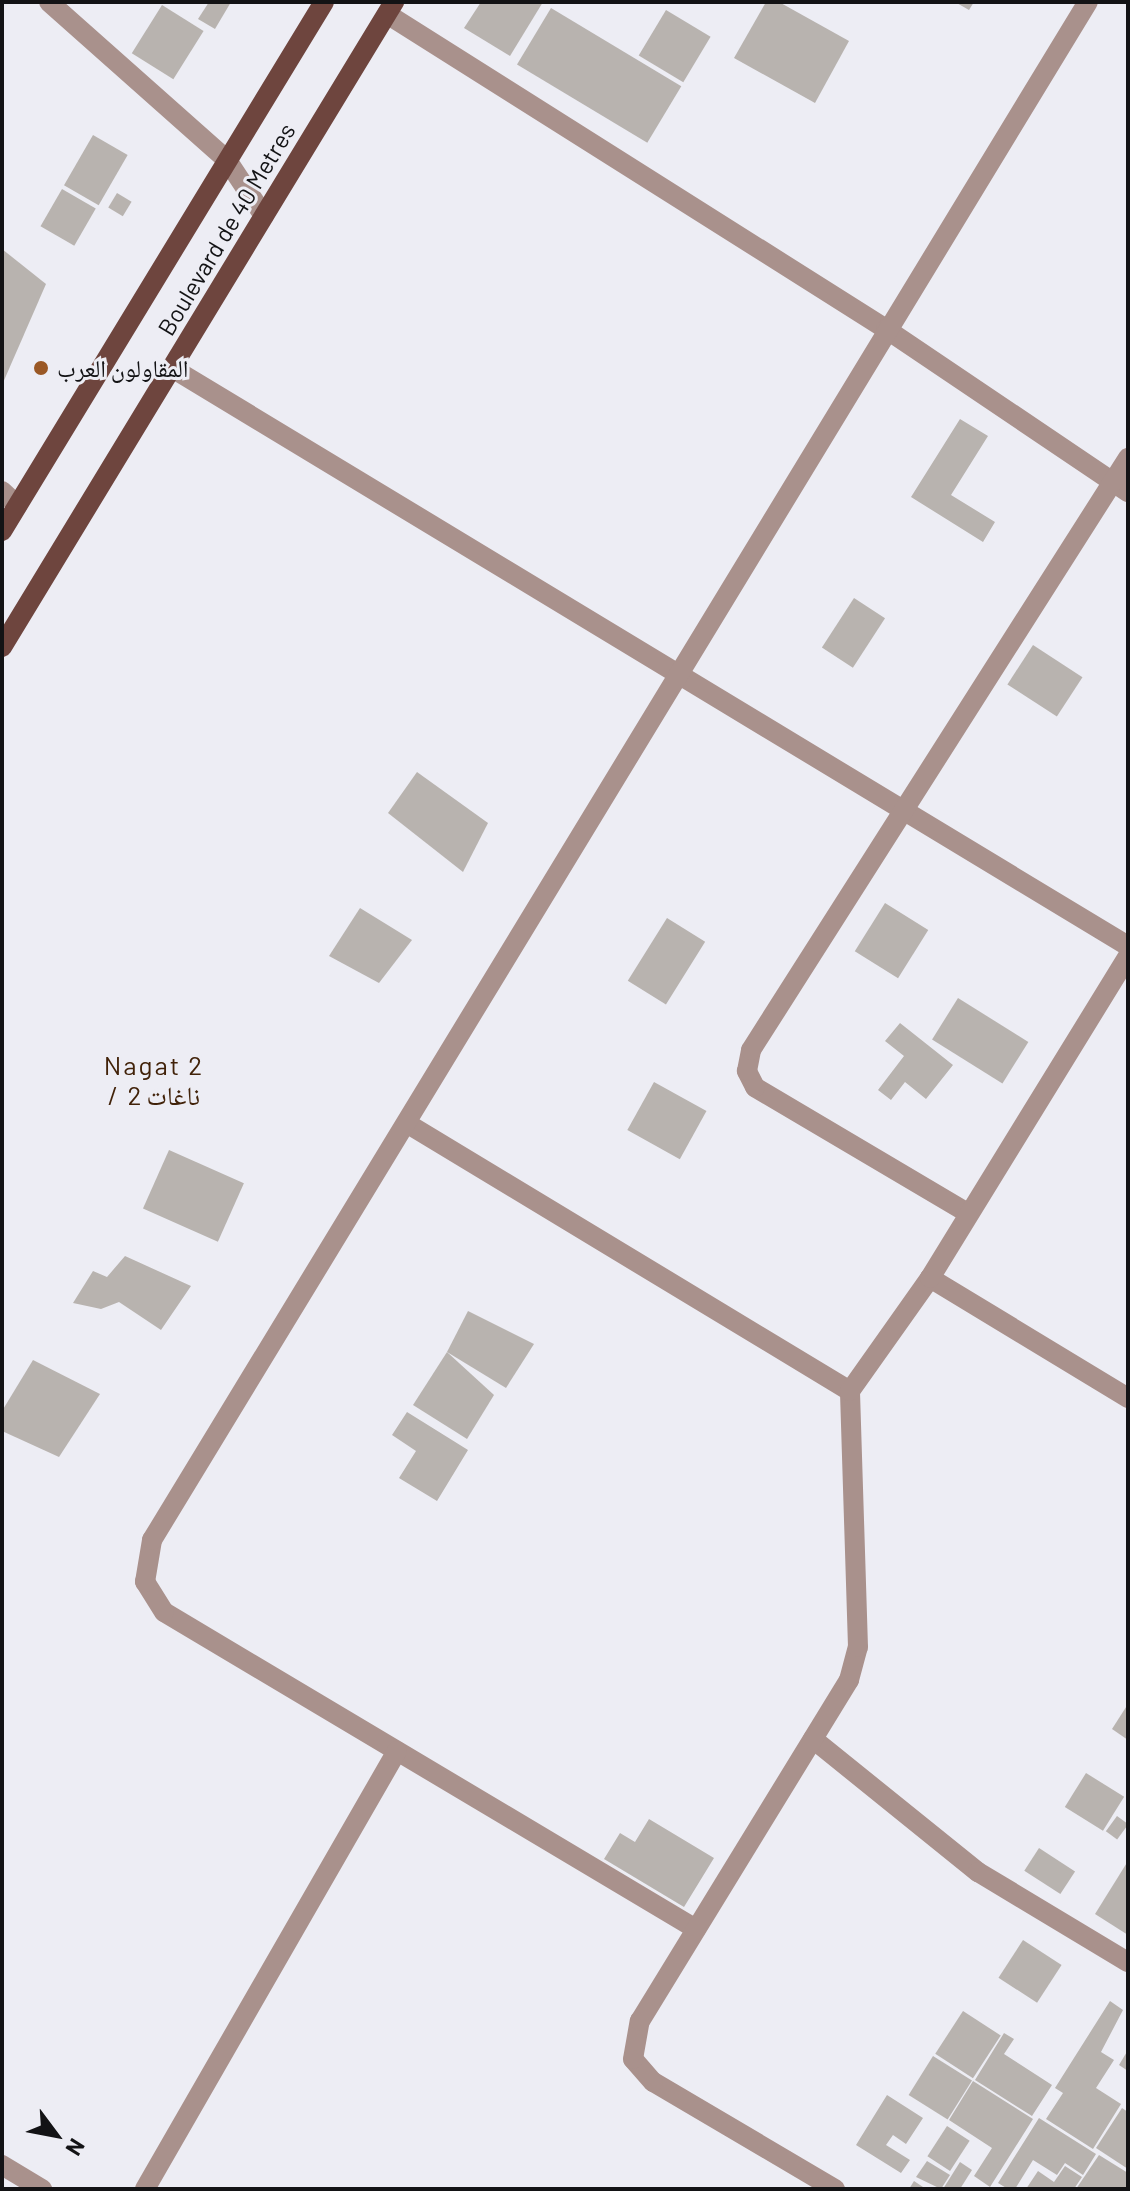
<!DOCTYPE html>
<meta charset="utf-8">
<style>
body{margin:0}
#map{position:relative;width:1130px;height:2191px;overflow:hidden;background:#ededf4;font-family:Barlow,"Noto Naskh Arabic",sans-serif}
div>[style]{position:absolute}
.building>*{inset:0;background:#b8b3af;transform-origin:0 0}
.minor>*{height:20px;margin:-10px;padding:0 10px;transform-origin:10px;border-radius:10px;background:#a9918c}
.major>*{height:20px;margin:-10px;padding:0 10px;transform-origin:10px;border-radius:10px;background:#6e453e}
.dots>*{width:22px;height:22px;translate:-50% -50%;box-sizing:border-box;border:4px solid #ededf4;border-radius:50%}
span{translate:-50% -50%;white-space:nowrap;text-align:center;line-height:1.15;-webkit-text-stroke:6px #ededf4;paint-order:stroke}
.street-label{font-size:24px;color:#131315}
.poi-label{font-size:24px;color:#131315}
.left{translate:0 -50%;text-align:left}
.neighbourhood-label{font-size:26px;color:#412209;letter-spacing:2px}
.frame{position:absolute;inset:0;border:4px solid #131315;pointer-events:none}
.north{position:absolute;left:16px;top:2095px;width:80px;height:80px;-webkit-text-stroke:6px #ededf4;paint-order:stroke;rotate:122deg;font-size:22px;font-weight:700;line-height:32px;text-align:center;color:#131315}
.north::after{content:'';display:block;margin:auto;width:28px;height:36px;background:#131315;clip-path:polygon(50% 0,100% 100%,50% 72%,0 100%)}
</style>
<div id="map">
<div class="building">
<div style="clip-path:polygon(209px 2px,231px 2px,215px 29px,198px 19px)"></div>
<div style="clip-path:polygon(481px 2px,543px 2px,510px 56px,464px 28px)"></div>
<div style="clip-path:polygon(766px 2px,779px 2px,849px 41px,815px 103px,734px 58px)"></div>
<div style="clip-path:polygon(955px 2px,974px 2px,969px 10px)"></div>
<div style="left:162px;top:5px;width:49px;height:57px;rotate:32deg"></div>
<div style="left:551px;top:8px;width:152px;height:66px;rotate:31deg"></div>
<div style="left:666px;top:10px;width:52px;height:53px;rotate:31deg"></div>
<div style="left:93px;top:135px;width:40px;height:58px;rotate:30deg"></div>
<div style="left:62px;top:189px;width:39px;height:43px;rotate:30deg"></div>
<div style="left:117px;top:193px;width:17px;height:17px;rotate:31deg"></div>
<div style="clip-path:polygon(2px 249px,46px 284px,2px 385px)"></div>
<div style="clip-path:polygon(960px 419px,988px 436px,951px 495px,995px 522px,983px 542px,911px 497px)"></div>
<div style="left:854px;top:598px;width:37px;height:59px;rotate:33deg"></div>
<div style="left:1033px;top:645px;width:59px;height:47px;rotate:33deg"></div>
<div style="clip-path:polygon(417px 772px,488px 823px,463px 872px,388px 813px)"></div>
<div style="left:885px;top:903px;width:51px;height:57px;rotate:32deg"></div>
<div style="clip-path:polygon(360px 908px,412px 940px,379px 983px,329px 956px)"></div>
<div style="left:667px;top:918px;width:45px;height:74px;rotate:32deg"></div>
<div style="left:958px;top:998px;width:83px;height:49px;rotate:32deg"></div>
<div style="clip-path:polygon(900px 1023px,953px 1065px,926px 1099px,905px 1082px,891px 1100px,878px 1090px,904px 1056px,885px 1041px)"></div>
<div style="left:654px;top:1082px;width:60px;height:55px;rotate:29deg"></div>
<div style="left:169px;top:1150px;width:82px;height:64px;rotate:24deg"></div>
<div style="clip-path:polygon(125px 1256px,191px 1286px,161px 1330px,119px 1302px,101px 1309px,73px 1303px,93px 1271px,107px 1277px)"></div>
<div style="clip-path:polygon(468px 1311px,534px 1344px,506px 1388px,447px 1352px)"></div>
<div style="clip-path:polygon(447px 1352px,494px 1395px,467px 1439px,413px 1405px)"></div>
<div style="clip-path:polygon(33px 1360px,100px 1394px,59px 1457px,2px 1431px,2px 1411px)"></div>
<div style="clip-path:polygon(407px 1412px,468px 1450px,437px 1501px,399px 1478px,416px 1451px,392px 1435px)"></div>
<div style="clip-path:polygon(1128px 1704px,1128px 1740px,1112px 1729px)"></div>
<div style="left:1086px;top:1773px;width:45px;height:40px;rotate:32deg"></div>
<div style="left:1117px;top:1816px;width:14px;height:19px;rotate:36deg"></div>
<div style="clip-path:polygon(649px 1819px,714px 1858px,684px 1907px,604px 1859px,620px 1833px,635px 1842px)"></div>
<div style="left:1039px;top:1848px;width:43px;height:27px;rotate:33deg"></div>
<div style="clip-path:polygon(1128px 1861px,1128px 1935px,1095px 1914px)"></div>
<div style="left:1023px;top:1940px;width:46px;height:45px;rotate:33deg"></div>
<div style="clip-path:polygon(1110px 2001px,1123px 2010px,1101px 2052px,1114px 2060px,1096px 2088px,1121px 2104px,1093px 2149px,1046px 2119px,1063px 2093px,1055px 2088px)"></div>
<div style="left:963px;top:2011px;width:45px;height:51px;rotate:33deg"></div>
<div style="clip-path:polygon(1004px 2033px,1014px 2039px,1004px 2054px,1052px 2085px,1032px 2116px,975px 2080px)"></div>
<div style="clip-path:polygon(1128px 2050px,1128px 2071px,1119px 2065px)"></div>
<div style="left:933px;top:2056px;width:46px;height:46px;rotate:32deg"></div>
<div style="clip-path:polygon(973px 2081px,1033px 2119px,990px 2187px,974px 2176px,992px 2148px,949px 2120px)"></div>
<div style="clip-path:polygon(887px 2095px,923px 2118px,906px 2144px,893px 2135px,886px 2145px,910px 2160px,901px 2173px,856px 2145px)"></div>
<div style="clip-path:polygon(1122px 2108px,1128px 2112px,1128px 2169px,1096px 2148px)"></div>
<div style="clip-path:polygon(1039px 2118px,1096px 2154px,1083px 2175px,1065px 2163px,1057px 2175px,1033px 2160px,1015px 2189px,1008px 2189px,998px 2183px)"></div>
<div style="left:947px;top:2126px;width:27px;height:36px;rotate:33deg"></div>
<div style="clip-path:polygon(1099px 2155px,1128px 2173px,1128px 2189px,1076px 2189px)"></div>
<div style="clip-path:polygon(927px 2161px,950px 2175px,941px 2189px,916px 2177px)"></div>
<div style="clip-path:polygon(960px 2162px,972px 2170px,960px 2189px,943px 2189px)"></div>
<div style="clip-path:polygon(1065px 2166px,1082px 2177px,1074px 2189px,1026px 2189px,1038px 2171px,1054px 2182px)"></div>
<div style="clip-path:polygon(914px 2181px,926px 2189px,909px 2189px)"></div>
</div>
<div class="minor">
<div style="left:49px;top:2px;width:238px;rotate:41.6deg"></div>
<div style="left:227px;top:160px;width:67px;rotate:56.5deg"></div>
<div style="left:387px;top:14px;width:590px;rotate:32.26deg"></div>
<div style="left:886px;top:329px;width:292px;rotate:34deg"></div>
<div style="left:172px;top:368px;width:1117px;rotate:31.16deg"></div>
<div style="left:2px;top:491px;width:21px;rotate:43deg"></div>
<div style="left:408px;top:1124px;width:516px;rotate:31.14deg"></div>
<div style="left:966px;top:1212px;width:245px;rotate:-149.4deg"></div>
<div style="left:755px;top:1087px;width:18px;rotate:-117deg"></div>
<div style="left:747px;top:1071px;width:21px;rotate:-79deg"></div>
<div style="left:751px;top:1050px;width:702px;rotate:-57.51deg"></div>
<div style="left:930px;top:1278px;width:232px;rotate:31.2deg"></div>
<div style="left:813px;top:1739px;width:212px;rotate:38.9deg"></div>
<div style="left:978px;top:1872px;width:175px;rotate:31deg"></div>
<div style="left:696px;top:1929px;width:619px;rotate:-149.21deg"></div>
<div style="left:164px;top:1612px;width:36px;rotate:-122deg"></div>
<div style="left:145px;top:1582px;width:43px;rotate:-80.5deg"></div>
<div style="left:152px;top:1540px;width:1800px;rotate:-58.68deg"></div>
<div style="left:2px;top:2165px;width:47px;rotate:31deg"></div>
<div style="left:145px;top:2189px;width:505px;rotate:-60.09deg"></div>
<div style="left:835px;top:2189px;width:211px;rotate:-149.5deg"></div>
<div style="left:653px;top:2082px;width:30px;rotate:-131deg"></div>
<div style="left:633px;top:2059px;width:39px;rotate:-80deg"></div>
<div style="left:640px;top:2021px;width:400px;rotate:-58.5deg"></div>
<div style="left:849px;top:1680px;width:34px;rotate:-75deg"></div>
<div style="left:858px;top:1647px;width:256px;rotate:-91.8deg"></div>
<div style="left:850px;top:1391px;width:138px;rotate:-54.7deg"></div>
<div style="left:930px;top:1278px;width:378px;rotate:-58.4deg"></div>
</div>
<div class="major">
<div style="left:2px;top:531px;width:619px;rotate:-58.67deg"></div>
<div style="left:2px;top:647px;width:755px;rotate:-58.71deg"></div>
</div>
<div class="dots">
<div style="left:41px;top:368px;background:#9a5825"></div>
</div>
<div class="street-label">
<span style="left:226px;top:229px;rotate:-59deg">Boulevard de 40 Metres</span>
</div>
<div class="poi-label">
<span class="left" style="left:57px;top:368px">المقاولون العرب</span>
</div>
<div class="neighbourhood-label">
<span style="left:154px;top:1080px">Nagat 2<br>/ ناغات 2</span>
</div>
<div class="frame"></div>
<div class="north">N</div>
</div>
